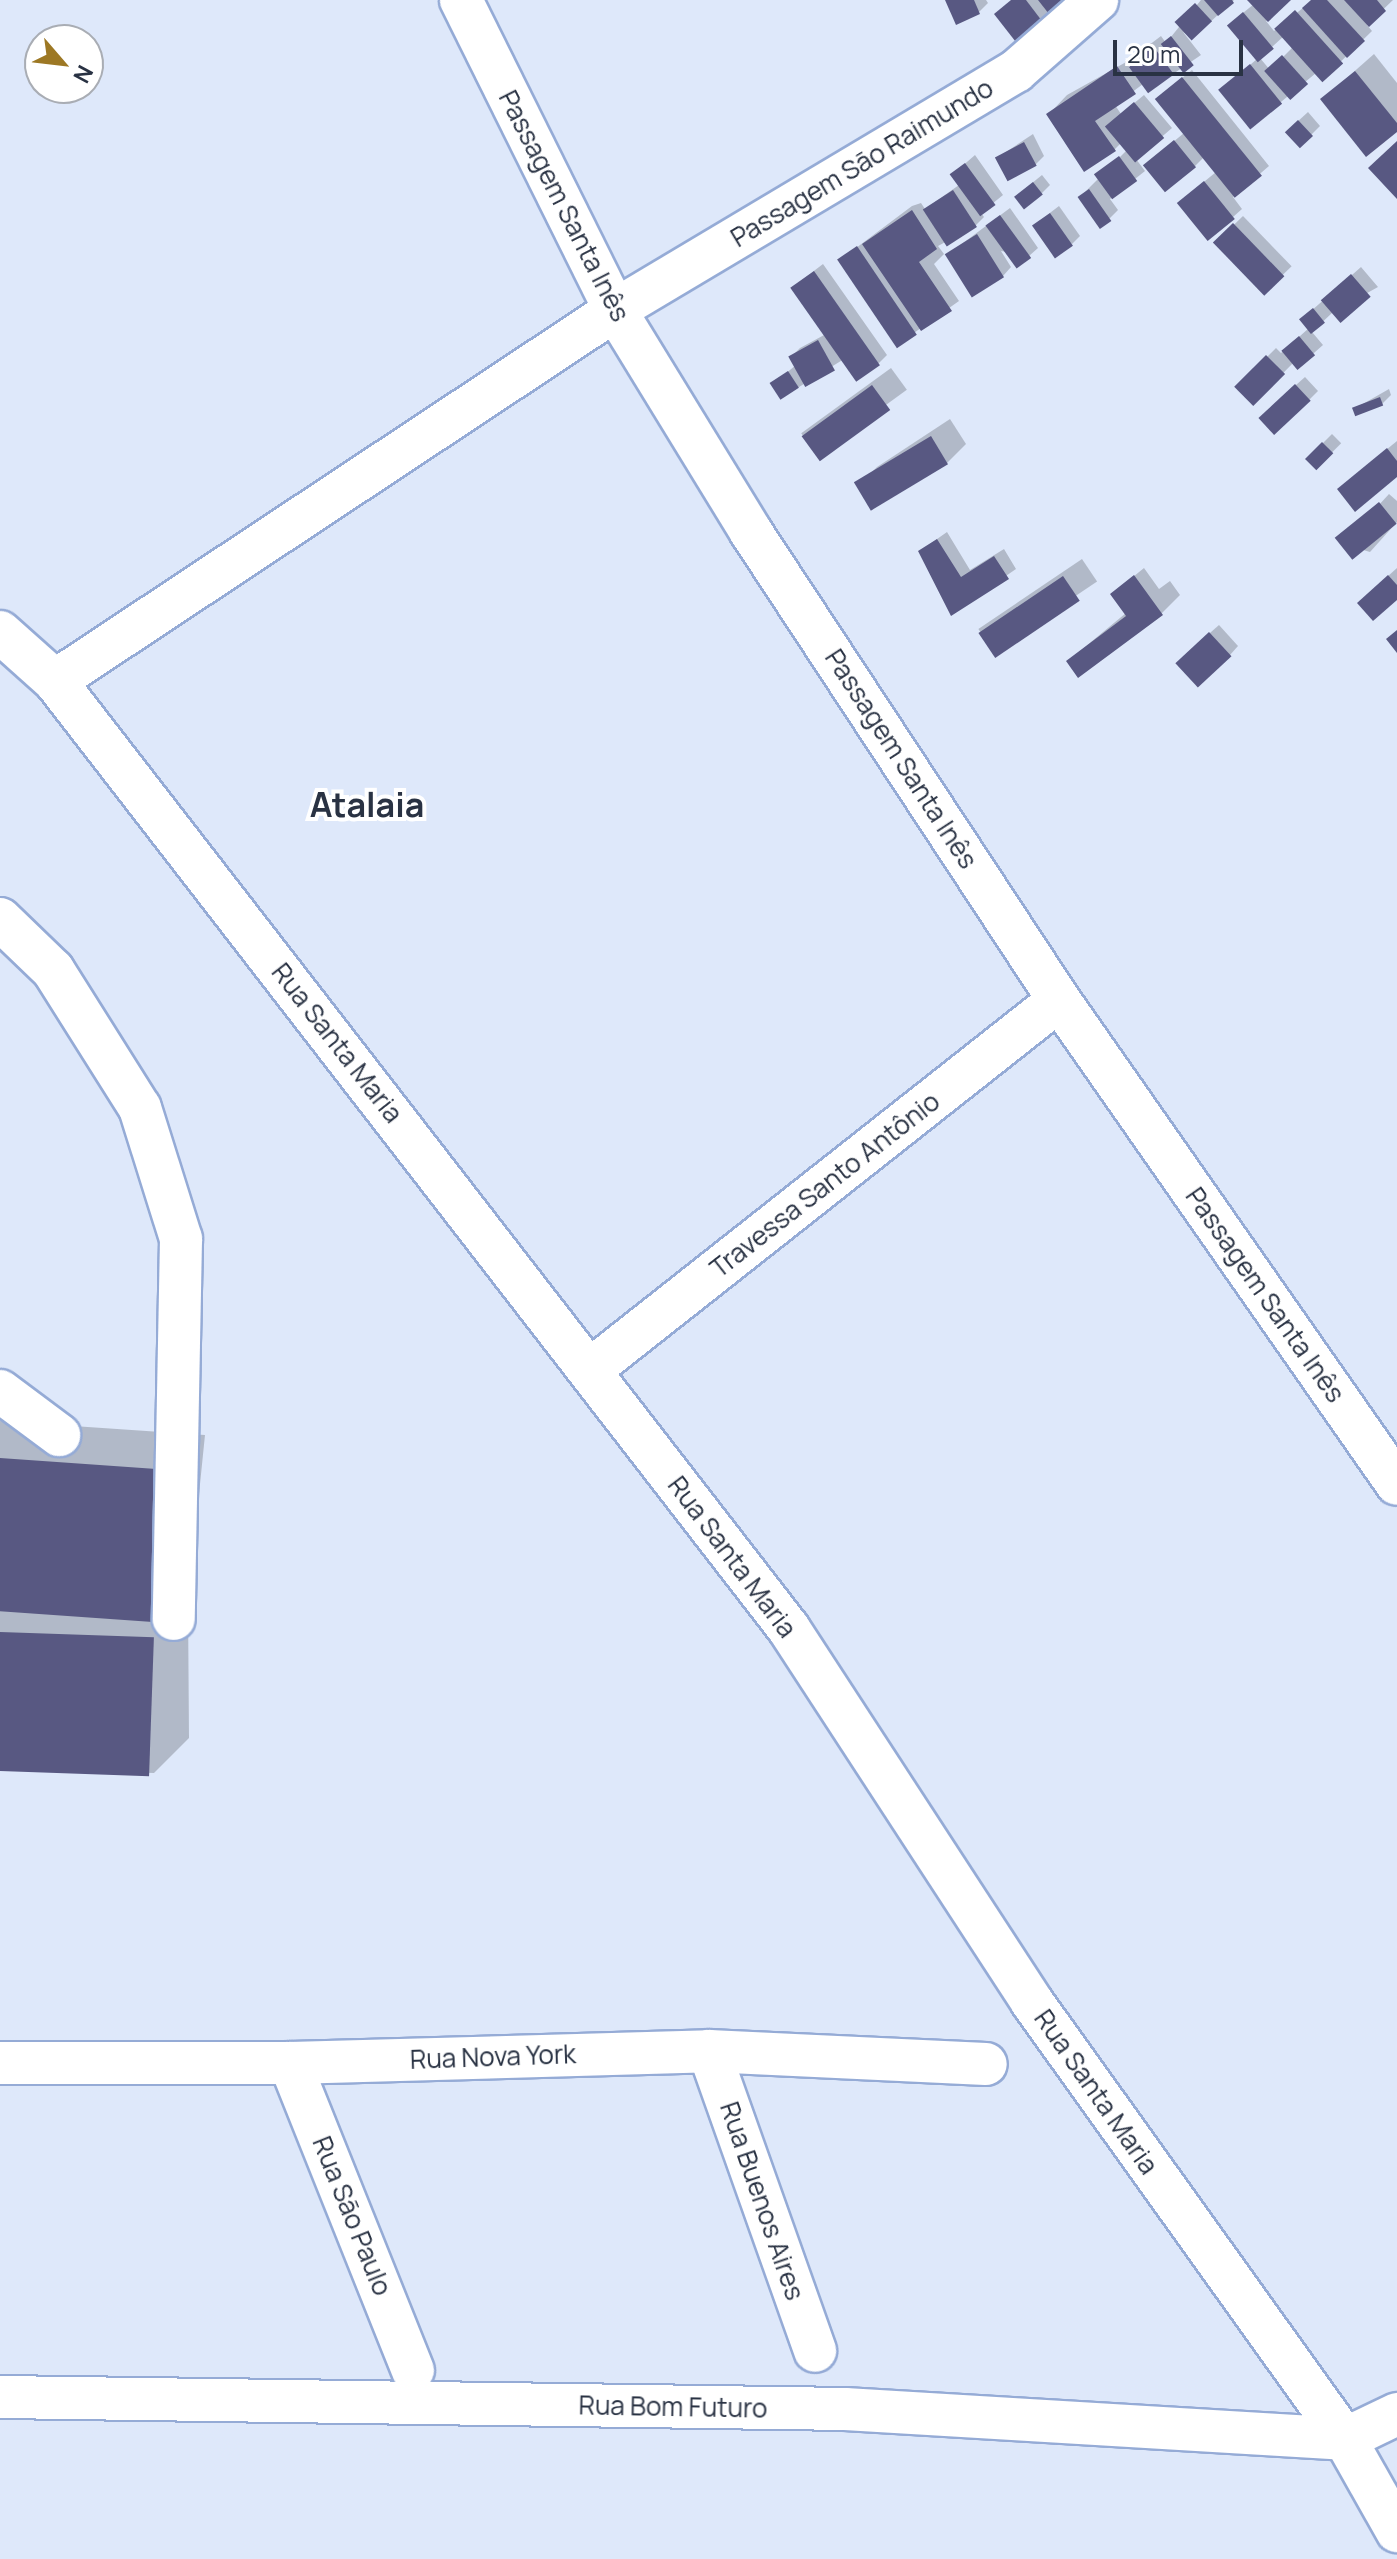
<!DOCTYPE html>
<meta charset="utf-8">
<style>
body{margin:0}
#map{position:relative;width:1397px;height:2559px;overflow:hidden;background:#dee8fa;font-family:Manrope,sans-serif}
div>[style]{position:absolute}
.shadow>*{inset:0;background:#0003;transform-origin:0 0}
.building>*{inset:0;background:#585882;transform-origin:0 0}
.roads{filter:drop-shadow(2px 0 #95abd6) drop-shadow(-2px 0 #95abd6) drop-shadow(0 2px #95abd6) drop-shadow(0 -2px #95abd6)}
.minor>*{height:42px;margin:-21px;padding:0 21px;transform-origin:21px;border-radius:21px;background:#fff}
span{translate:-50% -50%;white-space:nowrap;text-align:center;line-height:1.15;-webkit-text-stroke:8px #fff;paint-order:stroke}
.street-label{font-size:26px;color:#293243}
.district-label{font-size:34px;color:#293243;font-weight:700}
.north{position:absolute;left:24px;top:24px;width:80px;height:80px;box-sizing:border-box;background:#fff;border:2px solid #a9adb4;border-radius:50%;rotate:118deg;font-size:22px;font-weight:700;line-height:32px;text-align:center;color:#293243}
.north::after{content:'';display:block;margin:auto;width:28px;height:36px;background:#9d7824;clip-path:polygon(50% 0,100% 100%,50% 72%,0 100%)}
.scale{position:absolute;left:1113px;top:40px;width:130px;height:36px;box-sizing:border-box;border:4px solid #293243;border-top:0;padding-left:10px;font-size:24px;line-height:28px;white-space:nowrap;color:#293243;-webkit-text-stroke:6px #fff;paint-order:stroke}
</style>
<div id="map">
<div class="shadow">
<div style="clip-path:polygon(948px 0,986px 0,988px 3px,979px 12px)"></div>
<div style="clip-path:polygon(1012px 0,1064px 0,1044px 23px)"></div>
<div style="clip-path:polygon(1201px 0,1234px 0,1193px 38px,1183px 32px,1201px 55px,1148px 91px,1143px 84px,1115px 105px,1121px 114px,1144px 95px,1172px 128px,1136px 159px,1145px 171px,1110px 199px,1118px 210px,1109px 219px,1080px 197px,1127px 150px,1121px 143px,1114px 150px,1049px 114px,1067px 95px,1128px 61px,1161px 36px,1166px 43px)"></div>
<div style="clip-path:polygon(evenodd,1250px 0,1288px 0,1266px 21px,1274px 31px,1313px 0,1393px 0,1367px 25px,1372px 31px,1322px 80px,1316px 73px,1252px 126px,1230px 82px,1257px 59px,1238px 17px,1254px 4px,1250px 0,1284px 36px,1293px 47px,1270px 70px,1260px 58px,1284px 36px)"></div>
<div style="clip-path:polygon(1374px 54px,1397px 83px,1397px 129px,1323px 99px)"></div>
<div style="clip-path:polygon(1192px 70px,1269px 166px,1233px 197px,1242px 209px,1233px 217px,1188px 195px,1216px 172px,1204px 157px,1195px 166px,1155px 157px,1184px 133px,1166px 91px)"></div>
<div style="clip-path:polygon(1308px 112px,1320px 126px,1311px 135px,1296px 123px)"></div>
<div style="clip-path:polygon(1033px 134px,1044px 156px,1036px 164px,997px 158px)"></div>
<div style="clip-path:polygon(975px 155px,1003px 195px,981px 213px,984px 217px,975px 226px,938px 246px,944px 254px,934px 264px,959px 301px,897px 345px,840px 260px,912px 206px,921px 203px,925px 209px,959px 185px,952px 175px)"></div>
<div style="clip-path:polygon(1042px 175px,1050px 185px,1042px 193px,1026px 188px)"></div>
<div style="clip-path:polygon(1059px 206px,1080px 236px,1072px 244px,1034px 225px)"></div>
<div style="clip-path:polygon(1010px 208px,1038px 248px,1029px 256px,1001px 251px,1011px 267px,1003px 276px,947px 255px)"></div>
<div style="left:1243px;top:216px;width:70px;height:38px;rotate:46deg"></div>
<div style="clip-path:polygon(823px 264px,887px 355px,879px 363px,844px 359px,783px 397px,773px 384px,796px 365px,791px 357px,800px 348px,826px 334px,802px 280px)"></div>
<div style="clip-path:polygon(1361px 267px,1378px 287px,1333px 312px,1312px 332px,1323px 345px,1297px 368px,1293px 363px,1254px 403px,1237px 387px,1276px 348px,1281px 353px,1309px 328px,1302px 319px)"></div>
<div style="left:891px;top:368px;width:27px;height:111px;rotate:54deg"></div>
<div style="clip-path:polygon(1305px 377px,1318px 391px,1309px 400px,1269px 409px)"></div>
<div style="clip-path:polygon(1389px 389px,1391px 395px,1382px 404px,1354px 409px)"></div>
<div style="clip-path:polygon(950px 419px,966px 444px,947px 463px,859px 485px,877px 467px)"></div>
<div style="left:1332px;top:434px;width:13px;height:35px;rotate:45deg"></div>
<div style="clip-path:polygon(1397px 441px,1397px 475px,1349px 480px)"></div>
<div style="clip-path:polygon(1389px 494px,1397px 501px,1397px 522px,1370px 552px,1343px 544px)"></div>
<div style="clip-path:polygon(947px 532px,970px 570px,1004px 549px,1016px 569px,952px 613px,920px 551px)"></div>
<div style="left:1082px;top:559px;width:27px;height:125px;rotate:56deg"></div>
<div style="clip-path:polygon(1144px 568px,1159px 589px,1170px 581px,1180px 595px,1161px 614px,1068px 661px,1126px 613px,1112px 594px)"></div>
<div style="clip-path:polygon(1397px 568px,1397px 598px,1368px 594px)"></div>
<div style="clip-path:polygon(1219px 625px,1238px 646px,1230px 655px,1186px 654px)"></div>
<div style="clip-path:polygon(0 1421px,205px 1435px,188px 1602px,189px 1738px,154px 1773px,0 1769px)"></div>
</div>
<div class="building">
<div style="clip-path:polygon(945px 0,974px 0,980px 14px,956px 25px)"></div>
<div style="clip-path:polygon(1011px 0,1026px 0,1045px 25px,1019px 46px,994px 14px)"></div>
<div style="clip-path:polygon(1038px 0,1067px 0,1049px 14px)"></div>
<div style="clip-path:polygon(1204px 0,1232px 0,1234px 3px,1218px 16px)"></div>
<div style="clip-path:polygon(1247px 0,1291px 0,1268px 22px)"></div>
<div style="clip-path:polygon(1311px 0,1327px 0,1365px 41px,1347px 58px,1302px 8px)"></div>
<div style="clip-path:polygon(1344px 0,1377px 0,1386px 11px,1369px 27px)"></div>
<div style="left:1195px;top:3px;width:25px;height:28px;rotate:47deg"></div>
<div style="left:1295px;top:10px;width:72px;height:28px;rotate:48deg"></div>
<div style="left:1243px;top:12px;width:48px;height:21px;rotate:50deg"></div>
<div style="left:1171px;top:36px;width:37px;height:13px;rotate:52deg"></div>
<div style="left:1151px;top:43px;width:39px;height:32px;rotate:54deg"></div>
<div style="left:1282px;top:55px;width:39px;height:24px;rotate:48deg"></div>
<div style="left:1250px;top:64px;width:51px;height:41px;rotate:51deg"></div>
<div style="clip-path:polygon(1117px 66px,1136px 94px,1095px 121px,1116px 151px,1084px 172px,1046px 114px)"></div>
<div style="clip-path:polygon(1355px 71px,1397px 123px,1397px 132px,1366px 157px,1320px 99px)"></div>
<div style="left:1182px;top:77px;width:127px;height:35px;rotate:51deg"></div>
<div style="left:1134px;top:102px;width:47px;height:38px;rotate:50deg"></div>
<div style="left:1298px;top:120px;width:22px;height:18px;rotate:47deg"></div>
<div style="left:1174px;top:140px;width:35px;height:40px;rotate:51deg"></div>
<div style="clip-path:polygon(1397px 141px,1397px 199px,1368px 168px)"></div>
<div style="left:1024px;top:142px;width:27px;height:33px;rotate:62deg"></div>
<div style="left:1119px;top:156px;width:31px;height:31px;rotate:54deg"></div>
<div style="left:965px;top:163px;width:52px;height:19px;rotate:54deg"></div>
<div style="left:1204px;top:181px;width:49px;height:35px;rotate:51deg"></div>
<div style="left:1033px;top:182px;width:16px;height:24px;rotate:52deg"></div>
<div style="left:1089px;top:189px;width:39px;height:14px;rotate:55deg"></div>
<div style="left:953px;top:190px;width:44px;height:36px;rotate:57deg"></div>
<div style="clip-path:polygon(912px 210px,937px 249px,919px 262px,952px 311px,921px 331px,862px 244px)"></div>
<div style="left:1050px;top:213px;width:40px;height:22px;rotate:55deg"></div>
<div style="left:1000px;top:215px;width:53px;height:18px;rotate:54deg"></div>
<div style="left:1233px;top:223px;width:74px;height:28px;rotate:46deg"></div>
<div style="left:977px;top:234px;width:51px;height:38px;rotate:58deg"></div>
<div style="left:857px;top:246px;width:107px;height:24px;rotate:56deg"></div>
<div style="left:814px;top:271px;width:115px;height:29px;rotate:55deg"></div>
<div style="left:1351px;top:274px;width:30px;height:40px;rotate:49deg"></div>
<div style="left:1313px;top:308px;width:19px;height:18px;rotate:51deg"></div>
<div style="left:1299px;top:336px;width:25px;height:23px;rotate:50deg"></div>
<div style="left:818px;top:340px;width:35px;height:34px;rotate:61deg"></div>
<div style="left:1266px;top:355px;width:27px;height:45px;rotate:45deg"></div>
<div style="left:788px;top:371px;width:20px;height:22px;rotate:57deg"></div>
<div style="left:1295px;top:384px;width:23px;height:50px;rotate:47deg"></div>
<div style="left:872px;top:385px;width:31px;height:87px;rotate:54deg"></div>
<div style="left:1380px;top:397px;width:9px;height:30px;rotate:69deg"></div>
<div style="left:931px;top:436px;width:33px;height:90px;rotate:59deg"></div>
<div style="left:1322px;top:442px;width:16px;height:24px;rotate:45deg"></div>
<div style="clip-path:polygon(1387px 448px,1397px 461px,1397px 477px,1355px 512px,1337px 489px)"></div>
<div style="left:1379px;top:502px;width:28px;height:57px;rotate:51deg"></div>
<div style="clip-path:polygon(937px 539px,961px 577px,994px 556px,1009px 579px,951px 616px,918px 551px)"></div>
<div style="clip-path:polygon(1134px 575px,1163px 615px,1078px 678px,1066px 661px,1126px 616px,1110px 594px)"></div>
<div style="clip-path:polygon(1388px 575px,1397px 585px,1397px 600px,1373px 621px,1357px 603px)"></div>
<div style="left:1063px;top:576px;width:30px;height:102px;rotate:56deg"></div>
<div style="clip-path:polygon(1397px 630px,1397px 653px,1386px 639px)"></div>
<div style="left:1209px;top:632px;width:33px;height:46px;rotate:47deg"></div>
<div style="left:0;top:1458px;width:171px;height:153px;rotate:4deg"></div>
<div style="left:0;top:1632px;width:154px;height:139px;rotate:2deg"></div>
</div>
<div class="roads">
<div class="minor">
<div style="left:461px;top:0;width:346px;rotate:63.6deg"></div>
<div style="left:615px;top:310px;width:260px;rotate:58.5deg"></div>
<div style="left:751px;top:532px;width:560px;rotate:56.65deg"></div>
<div style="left:1059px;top:1000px;width:590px;rotate:55.07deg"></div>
<div style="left:0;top:632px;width:74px;rotate:41.7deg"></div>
<div style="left:55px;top:681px;width:1199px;rotate:52.25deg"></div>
<div style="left:789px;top:1629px;width:445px;rotate:56.9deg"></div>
<div style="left:1032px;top:2002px;width:538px;rotate:54.39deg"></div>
<div style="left:1345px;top:2439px;width:106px;rotate:60.5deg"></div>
<div style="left:55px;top:681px;width:672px;rotate:-33.52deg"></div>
<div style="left:615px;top:310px;width:467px;rotate:-30.8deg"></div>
<div style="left:1016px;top:71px;width:108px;rotate:-41.2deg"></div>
<div style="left:0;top:919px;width:74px;rotate:43.9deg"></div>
<div style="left:53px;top:970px;width:163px;rotate:57.8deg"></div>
<div style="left:140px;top:1108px;width:137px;rotate:72.6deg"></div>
<div style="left:181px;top:1239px;width:380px;rotate:91.1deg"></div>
<div style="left:590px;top:1370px;width:597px;rotate:-38.27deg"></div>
<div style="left:0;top:1391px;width:74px;rotate:36.7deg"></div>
<div style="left:709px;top:2051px;width:318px;rotate:70.5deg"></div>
<div style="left:0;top:2063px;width:290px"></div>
<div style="left:290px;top:2063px;width:419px;rotate:-1.6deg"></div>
<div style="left:709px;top:2051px;width:277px;rotate:2.7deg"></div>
<div style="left:290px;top:2063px;width:331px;rotate:68.2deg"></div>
<div style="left:0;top:2397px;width:845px;rotate:0.81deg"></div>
<div style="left:845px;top:2409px;width:501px;rotate:3.43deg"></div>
<div style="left:1345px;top:2439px;width:58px;rotate:-25.7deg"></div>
</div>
</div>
<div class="street-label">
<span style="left:862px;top:163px;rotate:-31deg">Passagem São Raimundo</span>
<span style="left:564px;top:206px;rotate:63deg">Passagem Santa Inês</span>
<span style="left:901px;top:759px;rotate:57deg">Passagem Santa Inês</span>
<span style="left:337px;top:1043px;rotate:52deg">Rua Santa Maria</span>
<span style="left:825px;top:1185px;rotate:-38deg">Travessa Santo Antônio</span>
<span style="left:1265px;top:1295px;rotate:55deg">Passagem Santa Inês</span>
<span style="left:732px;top:1557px;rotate:53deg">Rua Santa Maria</span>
<span style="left:493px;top:2057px;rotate:-2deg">Rua Nova York</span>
<span style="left:1096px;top:2092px;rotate:55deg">Rua Santa Maria</span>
<span style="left:762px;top:2201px;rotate:71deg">Rua Buenos Aires</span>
<span style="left:352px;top:2216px;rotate:68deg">Rua São Paulo</span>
<span style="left:673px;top:2407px;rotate:1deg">Rua Bom Futuro</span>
</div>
<div class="district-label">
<span style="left:367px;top:805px">Atalaia</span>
</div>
<div class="north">N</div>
<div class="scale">20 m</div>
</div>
